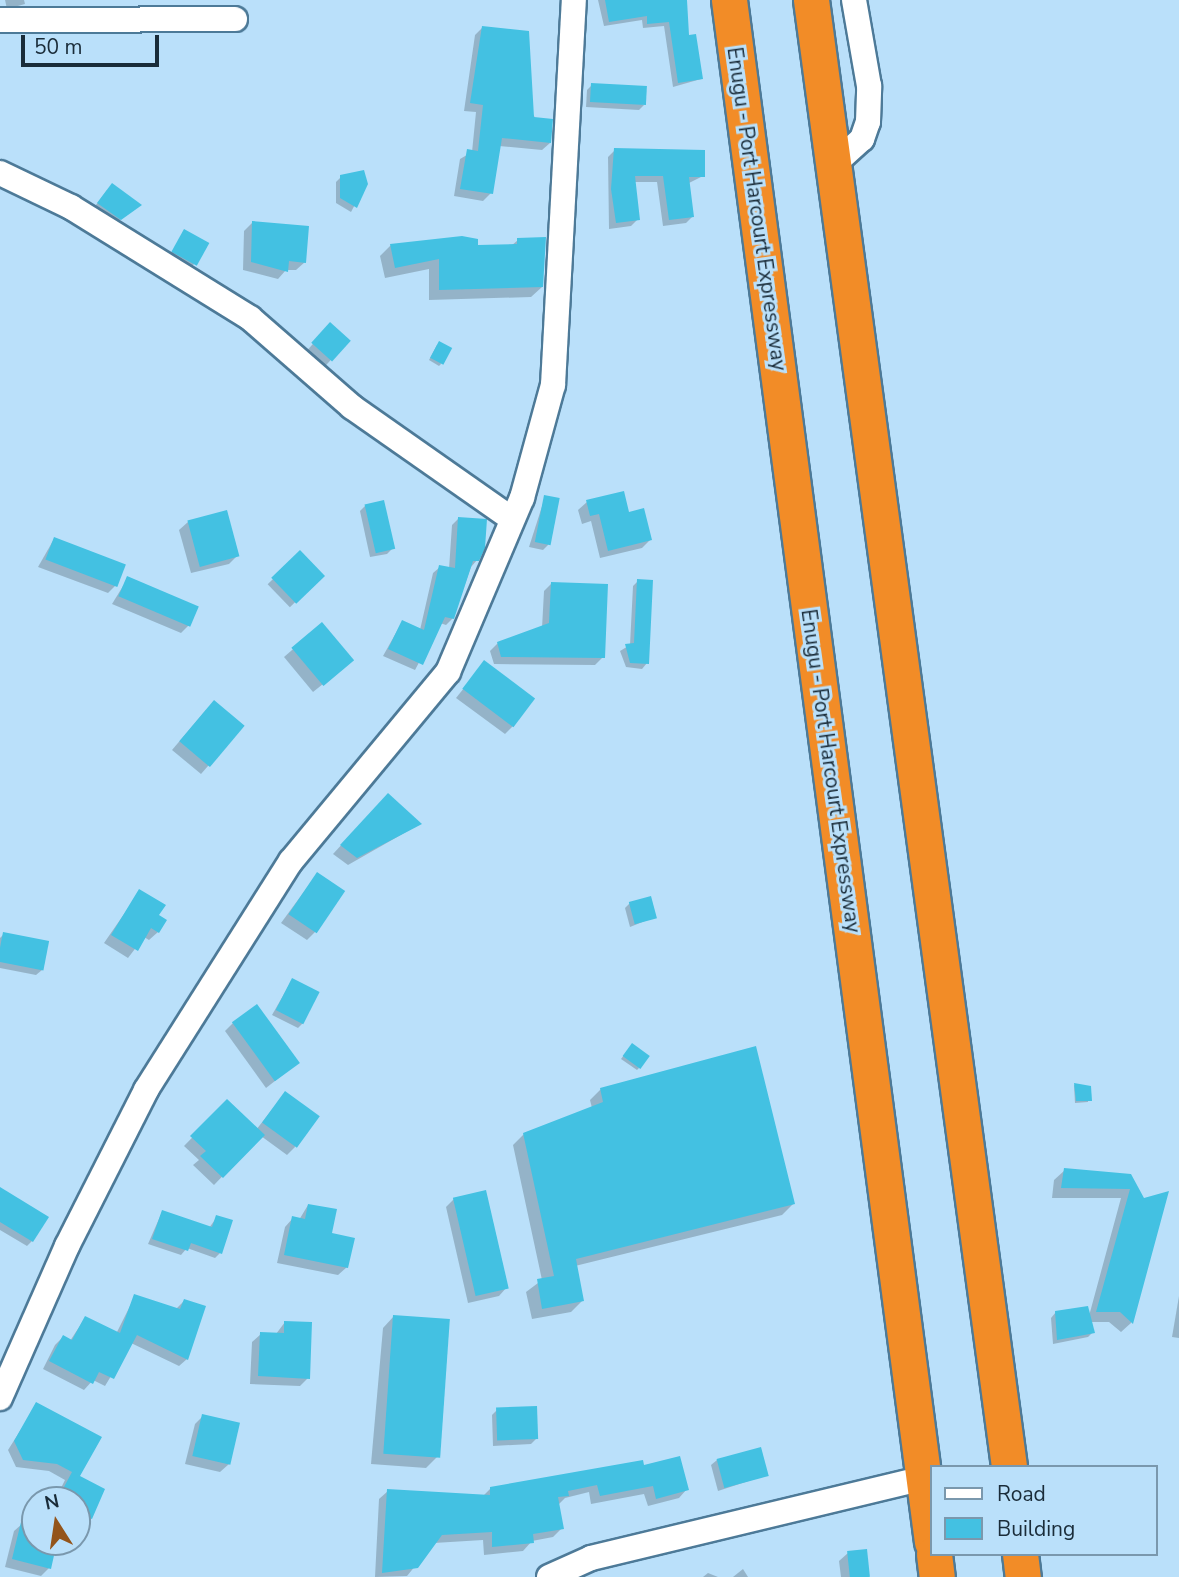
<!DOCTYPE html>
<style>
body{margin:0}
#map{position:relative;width:1179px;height:1577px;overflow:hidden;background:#bae0fa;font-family:"Nunito Sans",sans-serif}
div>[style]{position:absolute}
.shadow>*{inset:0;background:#0003;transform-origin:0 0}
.building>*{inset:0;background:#43c1e2;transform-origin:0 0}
.roads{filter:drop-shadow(2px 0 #4d7a98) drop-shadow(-2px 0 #4d7a98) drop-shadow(0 2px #4d7a98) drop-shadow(0 -2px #4d7a98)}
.minor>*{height:24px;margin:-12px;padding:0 12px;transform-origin:12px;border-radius:12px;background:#fff}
.highway>*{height:35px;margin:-17.5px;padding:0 17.5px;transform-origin:17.5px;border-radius:17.5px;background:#f28c27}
span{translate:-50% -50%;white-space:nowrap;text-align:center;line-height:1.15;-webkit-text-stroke:6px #bae0fa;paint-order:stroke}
.street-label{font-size:21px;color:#1a2c39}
.legend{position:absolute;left:930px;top:1465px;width:228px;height:91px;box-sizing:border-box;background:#bae0fa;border:2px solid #7a98ad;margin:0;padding:9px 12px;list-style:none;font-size:21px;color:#1a2c39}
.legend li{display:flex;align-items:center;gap:14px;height:35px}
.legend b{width:35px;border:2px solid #7a98ad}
.north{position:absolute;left:21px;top:1486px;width:70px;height:70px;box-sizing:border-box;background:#bae0fa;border:2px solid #7a98ad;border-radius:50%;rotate:348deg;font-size:19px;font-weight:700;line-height:28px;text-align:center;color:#1a2c39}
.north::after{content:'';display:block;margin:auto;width:24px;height:32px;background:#93541a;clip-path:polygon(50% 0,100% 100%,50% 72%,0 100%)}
.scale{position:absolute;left:21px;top:35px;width:138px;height:32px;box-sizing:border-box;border:4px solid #1a2c39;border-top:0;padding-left:9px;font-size:21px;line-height:24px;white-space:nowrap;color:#1a2c39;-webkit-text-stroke:5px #bae0fa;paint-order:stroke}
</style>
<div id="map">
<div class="shadow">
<div style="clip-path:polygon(5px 0,24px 0,25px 4px,7px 9px)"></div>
<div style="clip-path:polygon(598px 0,685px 0,688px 37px,701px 79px,673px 87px,664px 26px,643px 28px,642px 20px,604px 26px)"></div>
<div style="clip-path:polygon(482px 28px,550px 143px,542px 150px,499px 146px,491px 193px,483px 201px,454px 196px,460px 159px,472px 152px,476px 112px,464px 111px,475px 35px)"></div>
<div style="clip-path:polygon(592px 85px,644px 105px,639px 110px,586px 107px,587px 90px)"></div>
<div style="clip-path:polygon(615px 150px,703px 176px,689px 183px,693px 216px,686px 223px,663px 226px,657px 182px,634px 182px,638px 219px,631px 226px,609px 229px,608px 157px)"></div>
<div style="clip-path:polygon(341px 177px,366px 184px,351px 212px,336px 203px,336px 182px)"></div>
<div style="clip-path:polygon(107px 190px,134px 210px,114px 224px,93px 209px)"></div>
<div style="clip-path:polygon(252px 223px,305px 262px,296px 270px,286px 270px,278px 279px,243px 270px,244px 231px)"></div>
<div style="left:185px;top:231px;width:25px;height:32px;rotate:32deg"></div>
<div style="clip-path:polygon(518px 240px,542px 287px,531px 297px,429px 300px,429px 269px,385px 278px,380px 256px,391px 245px,511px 246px)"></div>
<div style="left:330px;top:325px;width:24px;height:33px;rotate:42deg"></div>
<div style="clip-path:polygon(437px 345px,441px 364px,439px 366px,429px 360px)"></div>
<div style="clip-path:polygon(545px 497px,548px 545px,543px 550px,529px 547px)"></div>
<div style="clip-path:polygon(587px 502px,650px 540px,642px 548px,600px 558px,591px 521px,582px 524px,578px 510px)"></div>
<div style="clip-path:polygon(365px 506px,393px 548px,387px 554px,370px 557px,360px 511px)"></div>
<div style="clip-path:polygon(459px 518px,477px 560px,471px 567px,453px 618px,446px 625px,440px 623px,415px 670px,383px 656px,402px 622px,420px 630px,433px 573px,440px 567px,449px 569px,452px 525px)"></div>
<div style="clip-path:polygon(188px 522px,237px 556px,229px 564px,191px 573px,179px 530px)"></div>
<div style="clip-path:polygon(54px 539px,116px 585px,108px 593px,38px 567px)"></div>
<div style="left:300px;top:553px;width:32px;height:45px;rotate:46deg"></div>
<div style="clip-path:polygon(128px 578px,189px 625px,181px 633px,112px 604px)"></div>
<div style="clip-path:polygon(638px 581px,647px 663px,642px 669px,626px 667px,620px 651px,630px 645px,633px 586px)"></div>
<div style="clip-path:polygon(552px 583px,603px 657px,595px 665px,494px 664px,490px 651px,498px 643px,542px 628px,544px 591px)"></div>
<div style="clip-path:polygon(322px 624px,343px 668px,313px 692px,284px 657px)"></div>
<div style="clip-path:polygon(484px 663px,513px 726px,505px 734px,456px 698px)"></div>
<div style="clip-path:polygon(206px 710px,243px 726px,201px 774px,172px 750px)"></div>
<div style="clip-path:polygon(380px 803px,420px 824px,348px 865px,333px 854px)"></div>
<div style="clip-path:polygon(317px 874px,315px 932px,307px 940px,281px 923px)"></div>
<div style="clip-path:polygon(140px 891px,157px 916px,158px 932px,149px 940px,144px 937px,128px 958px,104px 943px)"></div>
<div style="clip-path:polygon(630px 903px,655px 917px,630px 927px,625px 908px)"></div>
<div style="clip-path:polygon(4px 934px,42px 970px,36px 975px,0 968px,0 938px)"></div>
<div style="clip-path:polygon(292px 980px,303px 1023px,298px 1028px,272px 1015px)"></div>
<div style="clip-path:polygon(233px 1023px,298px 1063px,266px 1088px,225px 1031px)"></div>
<div style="clip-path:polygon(630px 1047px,639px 1068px,637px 1070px,621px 1059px)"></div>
<div style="clip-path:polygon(1074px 1085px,1089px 1088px,1088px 1102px,1075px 1103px)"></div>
<div style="clip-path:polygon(601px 1089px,793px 1204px,782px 1215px,575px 1266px,582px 1301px,571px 1312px,532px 1319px,526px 1292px,542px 1280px,513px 1145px,524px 1134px,592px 1108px,590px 1100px)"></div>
<div style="clip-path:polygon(285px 1093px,295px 1147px,287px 1155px,261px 1136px,214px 1185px,193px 1165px,199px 1160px,184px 1146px,227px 1102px,256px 1130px)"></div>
<div style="clip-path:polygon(1065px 1170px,1130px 1176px,1143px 1200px,1167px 1193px,1131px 1323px,1121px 1332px,1109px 1322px,1090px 1322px,1093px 1332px,1088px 1337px,1053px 1344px,1051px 1318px,1056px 1312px,1089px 1316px,1121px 1198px,1052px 1198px,1054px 1180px)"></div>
<div style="clip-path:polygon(0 1189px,32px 1241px,27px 1246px,0 1230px)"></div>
<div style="clip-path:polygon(454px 1199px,507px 1287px,499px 1296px,468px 1303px,446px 1207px)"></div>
<div style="clip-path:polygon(308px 1205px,347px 1267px,338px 1275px,277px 1263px,285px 1227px,293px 1218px,299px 1220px)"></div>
<div style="clip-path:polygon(162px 1212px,209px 1228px,217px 1217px,220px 1253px,215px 1258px,187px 1248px,181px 1255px,148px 1244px)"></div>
<div style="clip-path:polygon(135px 1296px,176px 1309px,184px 1301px,187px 1359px,179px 1366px,131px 1343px,105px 1386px,93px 1380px,84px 1390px,43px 1369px,55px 1345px,63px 1337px,70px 1341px,85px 1318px,116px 1334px)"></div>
<div style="clip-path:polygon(1179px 1296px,1179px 1338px,1172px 1337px)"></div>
<div style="clip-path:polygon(394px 1316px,437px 1457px,426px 1468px,371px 1464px,383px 1328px)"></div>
<div style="clip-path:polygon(285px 1322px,308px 1378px,300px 1386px,250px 1384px,252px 1342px,261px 1334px,276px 1334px)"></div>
<div style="clip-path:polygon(37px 1404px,78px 1477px,91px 1518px,83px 1526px,77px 1523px,77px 1500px,55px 1500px,65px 1480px,49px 1471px,16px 1467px,8px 1450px)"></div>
<div style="clip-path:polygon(497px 1410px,537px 1438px,531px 1444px,493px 1446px,492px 1415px)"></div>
<div style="clip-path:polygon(203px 1416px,229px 1464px,220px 1472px,185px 1464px,195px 1424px)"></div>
<div style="clip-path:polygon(717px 1460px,767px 1475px,718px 1491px,711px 1465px)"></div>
<div style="clip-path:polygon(642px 1468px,687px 1489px,679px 1498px,648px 1506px,644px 1494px,591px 1504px,589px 1492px,565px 1498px,558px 1505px,562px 1528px,553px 1537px,532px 1541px,523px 1551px,484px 1555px,483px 1540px,434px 1543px,407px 1576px,375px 1577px,379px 1499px,388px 1491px,483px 1496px,490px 1489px)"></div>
<div style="clip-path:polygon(22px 1524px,35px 1527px,35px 1542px,56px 1542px,49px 1568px,41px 1576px,5px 1567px,14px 1531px)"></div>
<div style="clip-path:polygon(848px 1553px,868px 1577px,841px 1577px,839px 1561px)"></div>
<div style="clip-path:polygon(743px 1569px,748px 1577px,733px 1577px)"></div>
<div style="clip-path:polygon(708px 1573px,718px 1577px,703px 1577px)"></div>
</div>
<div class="building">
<div style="clip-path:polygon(605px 0,687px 0,689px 35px,696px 34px,703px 79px,678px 83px,669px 22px,647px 24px,647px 16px,609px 22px)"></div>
<div style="clip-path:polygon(482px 26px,529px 31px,534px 117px,553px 119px,551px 143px,502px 138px,493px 194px,460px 189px,467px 149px,478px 151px,483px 105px,470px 103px)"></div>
<div style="left:591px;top:83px;width:56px;height:19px;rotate:3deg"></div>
<div style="clip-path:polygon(614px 148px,705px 150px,705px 177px,689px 177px,694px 217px,669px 220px,663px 176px,635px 176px,640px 220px,616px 223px,611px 189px)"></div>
<div style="clip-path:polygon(364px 170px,368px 184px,357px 208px,340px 198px,340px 175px)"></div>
<div style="clip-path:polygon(112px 183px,142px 205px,121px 220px,97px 203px)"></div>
<div style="clip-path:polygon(252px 221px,309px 226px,306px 263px,289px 261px,288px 272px,251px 262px)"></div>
<div style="left:184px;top:229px;width:29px;height:26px;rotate:29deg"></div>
<div style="clip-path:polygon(462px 236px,478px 239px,478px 245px,517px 244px,517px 238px,546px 237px,543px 287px,439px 290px,439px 259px,395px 268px,390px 244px)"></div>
<div style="left:330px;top:322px;width:28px;height:28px;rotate:42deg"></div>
<div style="left:439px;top:341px;width:15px;height:19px;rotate:28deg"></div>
<div style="clip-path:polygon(624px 491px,629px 512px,644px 508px,652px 540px,608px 551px,599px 514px,590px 516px,586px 500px)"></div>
<div style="left:544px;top:495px;width:16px;height:48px;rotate:11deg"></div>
<div style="left:384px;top:500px;width:50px;height:20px;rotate:77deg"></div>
<div style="left:227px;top:510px;width:48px;height:41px;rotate:75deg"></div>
<div style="clip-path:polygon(458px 517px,487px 519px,485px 548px,479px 561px,473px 561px,454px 619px,445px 617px,423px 665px,388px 649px,402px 620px,424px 630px,439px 565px,455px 568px)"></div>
<div style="left:54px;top:537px;width:77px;height:24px;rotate:21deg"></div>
<div style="left:300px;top:550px;width:36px;height:40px;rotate:46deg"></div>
<div style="left:127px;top:576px;width:78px;height:22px;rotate:23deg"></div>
<div style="clip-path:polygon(637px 579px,653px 580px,649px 664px,630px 663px,625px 644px,634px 643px)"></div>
<div style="clip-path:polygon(551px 582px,608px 584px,605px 658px,501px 657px,497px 642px,549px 623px)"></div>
<div style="left:322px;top:622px;width:50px;height:40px;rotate:50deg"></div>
<div style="left:484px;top:660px;width:64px;height:36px;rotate:37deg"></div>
<div style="left:214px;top:700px;width:40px;height:54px;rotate:40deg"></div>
<div style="clip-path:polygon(388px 793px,422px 824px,357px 858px,340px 845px)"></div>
<div style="left:317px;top:872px;width:34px;height:51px;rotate:34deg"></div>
<div style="clip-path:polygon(139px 889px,166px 905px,159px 915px,167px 920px,159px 933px,151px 928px,138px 951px,111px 935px)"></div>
<div style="left:651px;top:896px;width:23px;height:23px;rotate:75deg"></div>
<div style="left:3px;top:932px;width:47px;height:30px;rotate:11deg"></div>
<div style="left:292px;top:978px;width:31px;height:36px;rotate:27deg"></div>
<div style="left:257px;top:1004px;width:73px;height:31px;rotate:54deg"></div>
<div style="left:632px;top:1043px;width:22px;height:16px;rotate:36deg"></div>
<div style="clip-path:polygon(756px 1046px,795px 1204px,576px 1259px,584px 1301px,542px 1309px,537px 1279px,554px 1276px,523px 1133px,603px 1102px,600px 1088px)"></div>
<div style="clip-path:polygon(1074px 1083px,1091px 1086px,1092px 1101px,1076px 1101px)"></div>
<div style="left:285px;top:1091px;width:43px;height:39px;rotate:36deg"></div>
<div style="clip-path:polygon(227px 1099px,265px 1135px,223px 1178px,200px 1156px,206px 1151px,190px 1136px)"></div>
<div style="clip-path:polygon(1064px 1168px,1131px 1174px,1144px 1198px,1169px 1191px,1133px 1324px,1120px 1312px,1096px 1312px,1130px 1189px,1061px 1188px)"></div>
<div style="clip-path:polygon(0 1187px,49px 1217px,33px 1242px,0 1222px)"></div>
<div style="left:486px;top:1190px;width:101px;height:34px;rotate:77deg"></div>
<div style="clip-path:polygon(308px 1204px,337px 1209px,332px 1233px,355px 1238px,348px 1268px,284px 1255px,292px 1216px,305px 1219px)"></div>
<div style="clip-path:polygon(162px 1210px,212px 1227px,216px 1215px,233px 1220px,222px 1254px,191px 1243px,188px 1251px,152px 1239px)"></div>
<div style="clip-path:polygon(134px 1294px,180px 1309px,184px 1299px,206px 1306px,188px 1360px,137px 1335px,114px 1379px,99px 1372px,93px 1384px,49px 1361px,63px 1335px,72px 1340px,85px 1316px,120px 1333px)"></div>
<div style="clip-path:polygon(1088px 1306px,1095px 1333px,1057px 1340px,1055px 1311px)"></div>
<div style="left:393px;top:1315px;width:57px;height:139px;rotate:4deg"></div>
<div style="clip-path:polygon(284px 1321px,312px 1322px,310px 1379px,258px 1376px,260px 1332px,284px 1333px)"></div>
<div style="clip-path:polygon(36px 1402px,102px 1437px,80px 1476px,105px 1489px,92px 1519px,77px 1514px,77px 1500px,57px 1500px,72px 1472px,57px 1464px,23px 1460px,14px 1441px)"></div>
<div style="left:537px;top:1406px;width:33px;height:41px;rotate:88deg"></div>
<div style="left:202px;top:1414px;width:39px;height:43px;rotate:13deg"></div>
<div style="left:761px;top:1447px;width:30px;height:46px;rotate:75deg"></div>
<div style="clip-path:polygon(680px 1456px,689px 1490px,656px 1499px,653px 1486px,600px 1496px,597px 1485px,568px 1491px,569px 1496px,558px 1497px,564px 1529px,533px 1534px,534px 1543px,492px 1547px,492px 1532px,442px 1535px,418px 1568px,382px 1573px,387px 1489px,490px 1495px,490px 1487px,643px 1460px,644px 1465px)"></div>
<div style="clip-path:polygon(21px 1522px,35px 1525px,35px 1542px,57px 1542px,51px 1569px,12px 1559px)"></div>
<div style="left:867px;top:1549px;width:28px;height:20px;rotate:84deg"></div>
</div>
<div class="roads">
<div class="minor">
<div style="left:0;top:20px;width:235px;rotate:-0.2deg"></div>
<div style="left:833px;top:165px;width:39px;rotate:-42deg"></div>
<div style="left:862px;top:139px;width:18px;rotate:-71deg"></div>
<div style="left:868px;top:122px;width:36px;rotate:-88deg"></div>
<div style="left:869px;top:86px;width:87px;rotate:-99.9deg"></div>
<div style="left:0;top:173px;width:79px;rotate:25.6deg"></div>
<div style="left:71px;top:207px;width:211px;rotate:31.8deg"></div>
<div style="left:250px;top:318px;width:135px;rotate:41.1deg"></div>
<div style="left:352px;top:407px;width:195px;rotate:35deg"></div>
<div style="left:0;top:1398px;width:166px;rotate:-66.2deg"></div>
<div style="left:67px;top:1246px;width:175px;rotate:-63.1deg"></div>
<div style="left:146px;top:1090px;width:271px;rotate:-57.7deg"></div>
<div style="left:291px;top:861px;width:246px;rotate:-50.3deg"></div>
<div style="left:448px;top:672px;width:189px;rotate:-67deg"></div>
<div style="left:522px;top:498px;width:117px;rotate:-74.7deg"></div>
<div style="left:553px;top:385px;width:386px;rotate:-86.9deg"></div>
<div style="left:549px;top:1577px;width:46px;rotate:-24.3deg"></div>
<div style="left:591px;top:1558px;width:342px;rotate:-13.5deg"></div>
</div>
<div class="highway">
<div style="left:729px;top:0;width:1555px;rotate:82.5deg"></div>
<div style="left:811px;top:0;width:1480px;rotate:82.31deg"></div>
<div style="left:934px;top:1554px;width:23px;rotate:83deg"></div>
<div style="left:1020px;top:1554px;width:23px;rotate:83deg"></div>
</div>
</div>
<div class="street-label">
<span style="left:757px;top:209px;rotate:82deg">Enugu - Port Harcourt Expressway</span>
<span style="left:831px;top:771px;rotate:82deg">Enugu - Port Harcourt Expressway</span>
</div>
<ul class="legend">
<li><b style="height:9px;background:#fff"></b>Road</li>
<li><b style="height:19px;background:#43c1e2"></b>Building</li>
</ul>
<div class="north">N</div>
<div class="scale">50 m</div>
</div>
